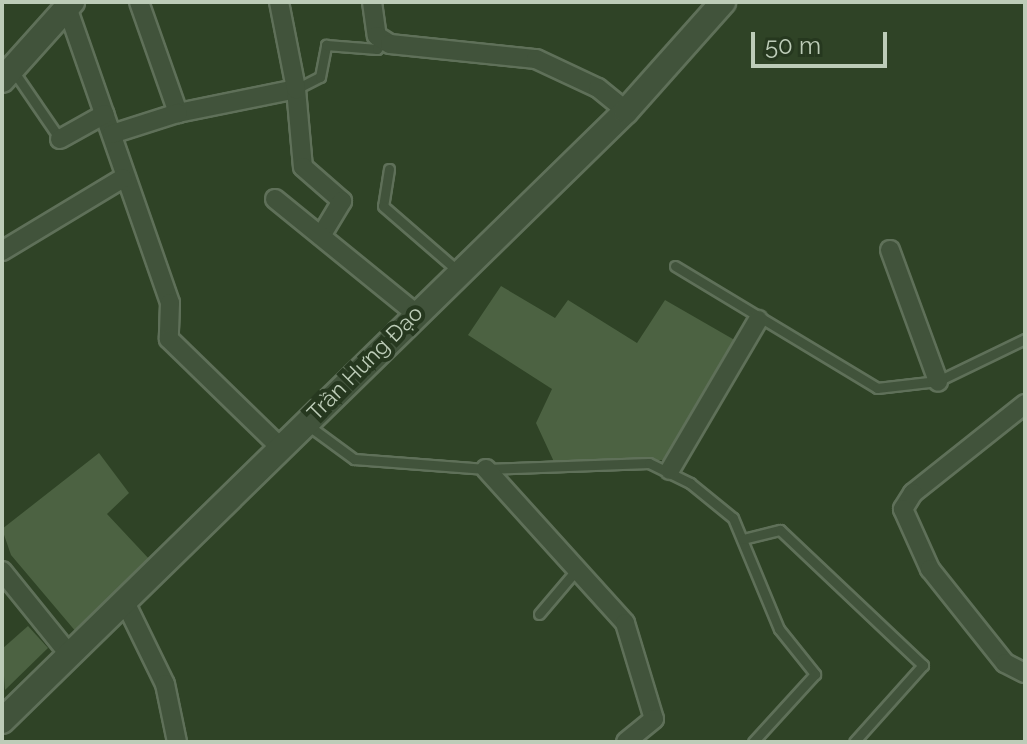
<!DOCTYPE html>
<meta charset="utf-8">
<style>
body{margin:0}
#map{position:relative;width:1027px;height:744px;overflow:hidden;background:#2f4326;font-family:Raleway,sans-serif}
div>[style]{position:absolute}
.building>*{inset:0;background:#4c6242}
.roads{filter:drop-shadow(2px 0 #5f7059) drop-shadow(-2px 0 #5f7059) drop-shadow(0 2px #5f7059) drop-shadow(0 -2px #5f7059)}
.service>*{height:9px;margin:-4.5px;padding:0 4.5px;transform-origin:4.5px;border-radius:4.5px;background:#41533b}
.minor>*{height:18px;margin:-9px;padding:0 9px;transform-origin:9px;border-radius:9px;background:#41533b}
.tertiary>*{height:24px;margin:-12px;padding:0 12px;transform-origin:12px;border-radius:12px;background:#41533b}
span{translate:-50% -50%;white-space:nowrap;text-align:center;line-height:1.15;-webkit-text-stroke:8px #26381f;paint-order:stroke}
.street-label{font-size:22px;color:#bdccb8}
.frame{position:absolute;inset:0;border:4px solid #bdccb8;pointer-events:none}
.scale{position:absolute;left:751px;top:32px;width:136px;height:36px;box-sizing:border-box;border:4px solid #bdccb8;border-top:0;padding-left:10px;font-size:24px;line-height:28px;white-space:nowrap;color:#bdccb8;-webkit-text-stroke:6px #26381f;paint-order:stroke}
</style>
<div id="map">
<div class="building">
<div style="clip-path:polygon(501px 286px,555px 318px,568px 300px,637px 343px,665px 300px,745px 346px,688px 459px,555px 464px,536px 423px,552px 389px,468px 335px)"></div>
<div style="clip-path:polygon(99px 453px,129px 493px,107px 514px,150px 560px,77px 633px,11px 555px,2px 529px)"></div>
<div style="clip-path:polygon(28px 626px,48px 648px,5px 690px,2px 649px)"></div>
</div>
<div class="roads">
<div class="service">
<div style="left:12px;top:69px;width:85px;rotate:55.6deg"></div>
<div style="left:296px;top:89px;width:27px;rotate:-27deg"></div>
<div style="left:320px;top:77px;width:33px;rotate:-79deg"></div>
<div style="left:326px;top:45px;width:51px;rotate:4.5deg"></div>
<div style="left:377px;top:49px;width:11px;rotate:-52deg"></div>
<div style="left:389px;top:169px;width:37px;rotate:99deg"></div>
<div style="left:383px;top:206px;width:99px;rotate:40.9deg"></div>
<div style="left:675px;top:266px;width:236px;rotate:31.1deg"></div>
<div style="left:877px;top:388px;width:61px;rotate:-6.5deg"></div>
<div style="left:938px;top:381px;width:97px;rotate:-25.8deg"></div>
<div style="left:309px;top:426px;width:56px;rotate:36.3deg"></div>
<div style="left:354px;top:459px;width:132px;rotate:4.3deg"></div>
<div style="left:486px;top:469px;width:163px;rotate:-2.1deg"></div>
<div style="left:649px;top:463px;width:46px;rotate:26deg"></div>
<div style="left:690px;top:483px;width:55px;rotate:39.1deg"></div>
<div style="left:733px;top:518px;width:120px;rotate:67.5deg"></div>
<div style="left:779px;top:629px;width:58px;rotate:51.3deg"></div>
<div style="left:815px;top:674px;width:92px;rotate:132.4deg"></div>
<div style="left:743px;top:539px;width:38px;rotate:-14deg"></div>
<div style="left:780px;top:530px;width:197px;rotate:43.4deg"></div>
<div style="left:923px;top:665px;width:103px;rotate:131.9deg"></div>
<div style="left:539px;top:614px;width:60px;rotate:-49.7deg"></div>
</div>
<div class="minor">
<div style="left:139px;top:2px;width:118px;rotate:70.6deg"></div>
<div style="left:178px;top:113px;width:120px;rotate:-11.5deg"></div>
<div style="left:296px;top:89px;width:78px;rotate:84.9deg"></div>
<div style="left:303px;top:167px;width:52px;rotate:41.1deg"></div>
<div style="left:342px;top:201px;width:41px;rotate:121deg"></div>
<div style="left:279px;top:2px;width:89px;rotate:78.9deg"></div>
<div style="left:372px;top:2px;width:34px;rotate:82deg"></div>
<div style="left:377px;top:36px;width:15px;rotate:32deg"></div>
<div style="left:390px;top:44px;width:147px;rotate:5.9deg"></div>
<div style="left:536px;top:59px;width:68px;rotate:25.1deg"></div>
<div style="left:598px;top:88px;width:36px;rotate:39deg"></div>
<div style="left:67px;top:7px;width:313px;rotate:70.8deg"></div>
<div style="left:170px;top:303px;width:36px;rotate:92deg"></div>
<div style="left:169px;top:339px;width:153px;rotate:44.2deg"></div>
<div style="left:112px;top:134px;width:69px;rotate:-17.7deg"></div>
<div style="left:60px;top:139px;width:51px;rotate:-29.1deg"></div>
<div style="left:275px;top:199px;width:179px;rotate:39.1deg"></div>
<div style="left:890px;top:250px;width:140px;rotate:69.9deg"></div>
<div style="left:2px;top:251px;width:141px;rotate:-31.1deg"></div>
<div style="left:1025px;top:404px;width:143px;rotate:141.5deg"></div>
<div style="left:913px;top:493px;width:19px;rotate:122deg"></div>
<div style="left:903px;top:509px;width:66px;rotate:65.8deg"></div>
<div style="left:930px;top:569px;width:120px;rotate:51.4deg"></div>
<div style="left:1005px;top:663px;width:22px;rotate:27deg"></div>
<div style="left:486px;top:469px;width:207px;rotate:47.9deg"></div>
<div style="left:625px;top:623px;width:100px;rotate:73.2deg"></div>
<div style="left:654px;top:719px;width:36px;rotate:141deg"></div>
<div style="left:670px;top:470px;width:174px;rotate:-59.6deg"></div>
<div style="left:2px;top:571px;width:107px;rotate:51.1deg"></div>
<div style="left:124px;top:600px;width:93px;rotate:64deg"></div>
<div style="left:165px;top:684px;width:59px;rotate:78.3deg"></div>
</div>
<div class="tertiary">
<div style="left:2px;top:80px;width:105px;rotate:-48.1deg"></div>
<div style="left:2px;top:721px;width:873px;rotate:-44.35deg"></div>
<div style="left:626px;top:111px;width:146px;rotate:-48.3deg"></div>
</div>
</div>
<div class="street-label">
<span style="left:365px;top:363px;rotate:-45deg">Trần Hưng Đạo</span>
</div>
<div class="frame"></div>
<div class="scale">50 m</div>
</div>
